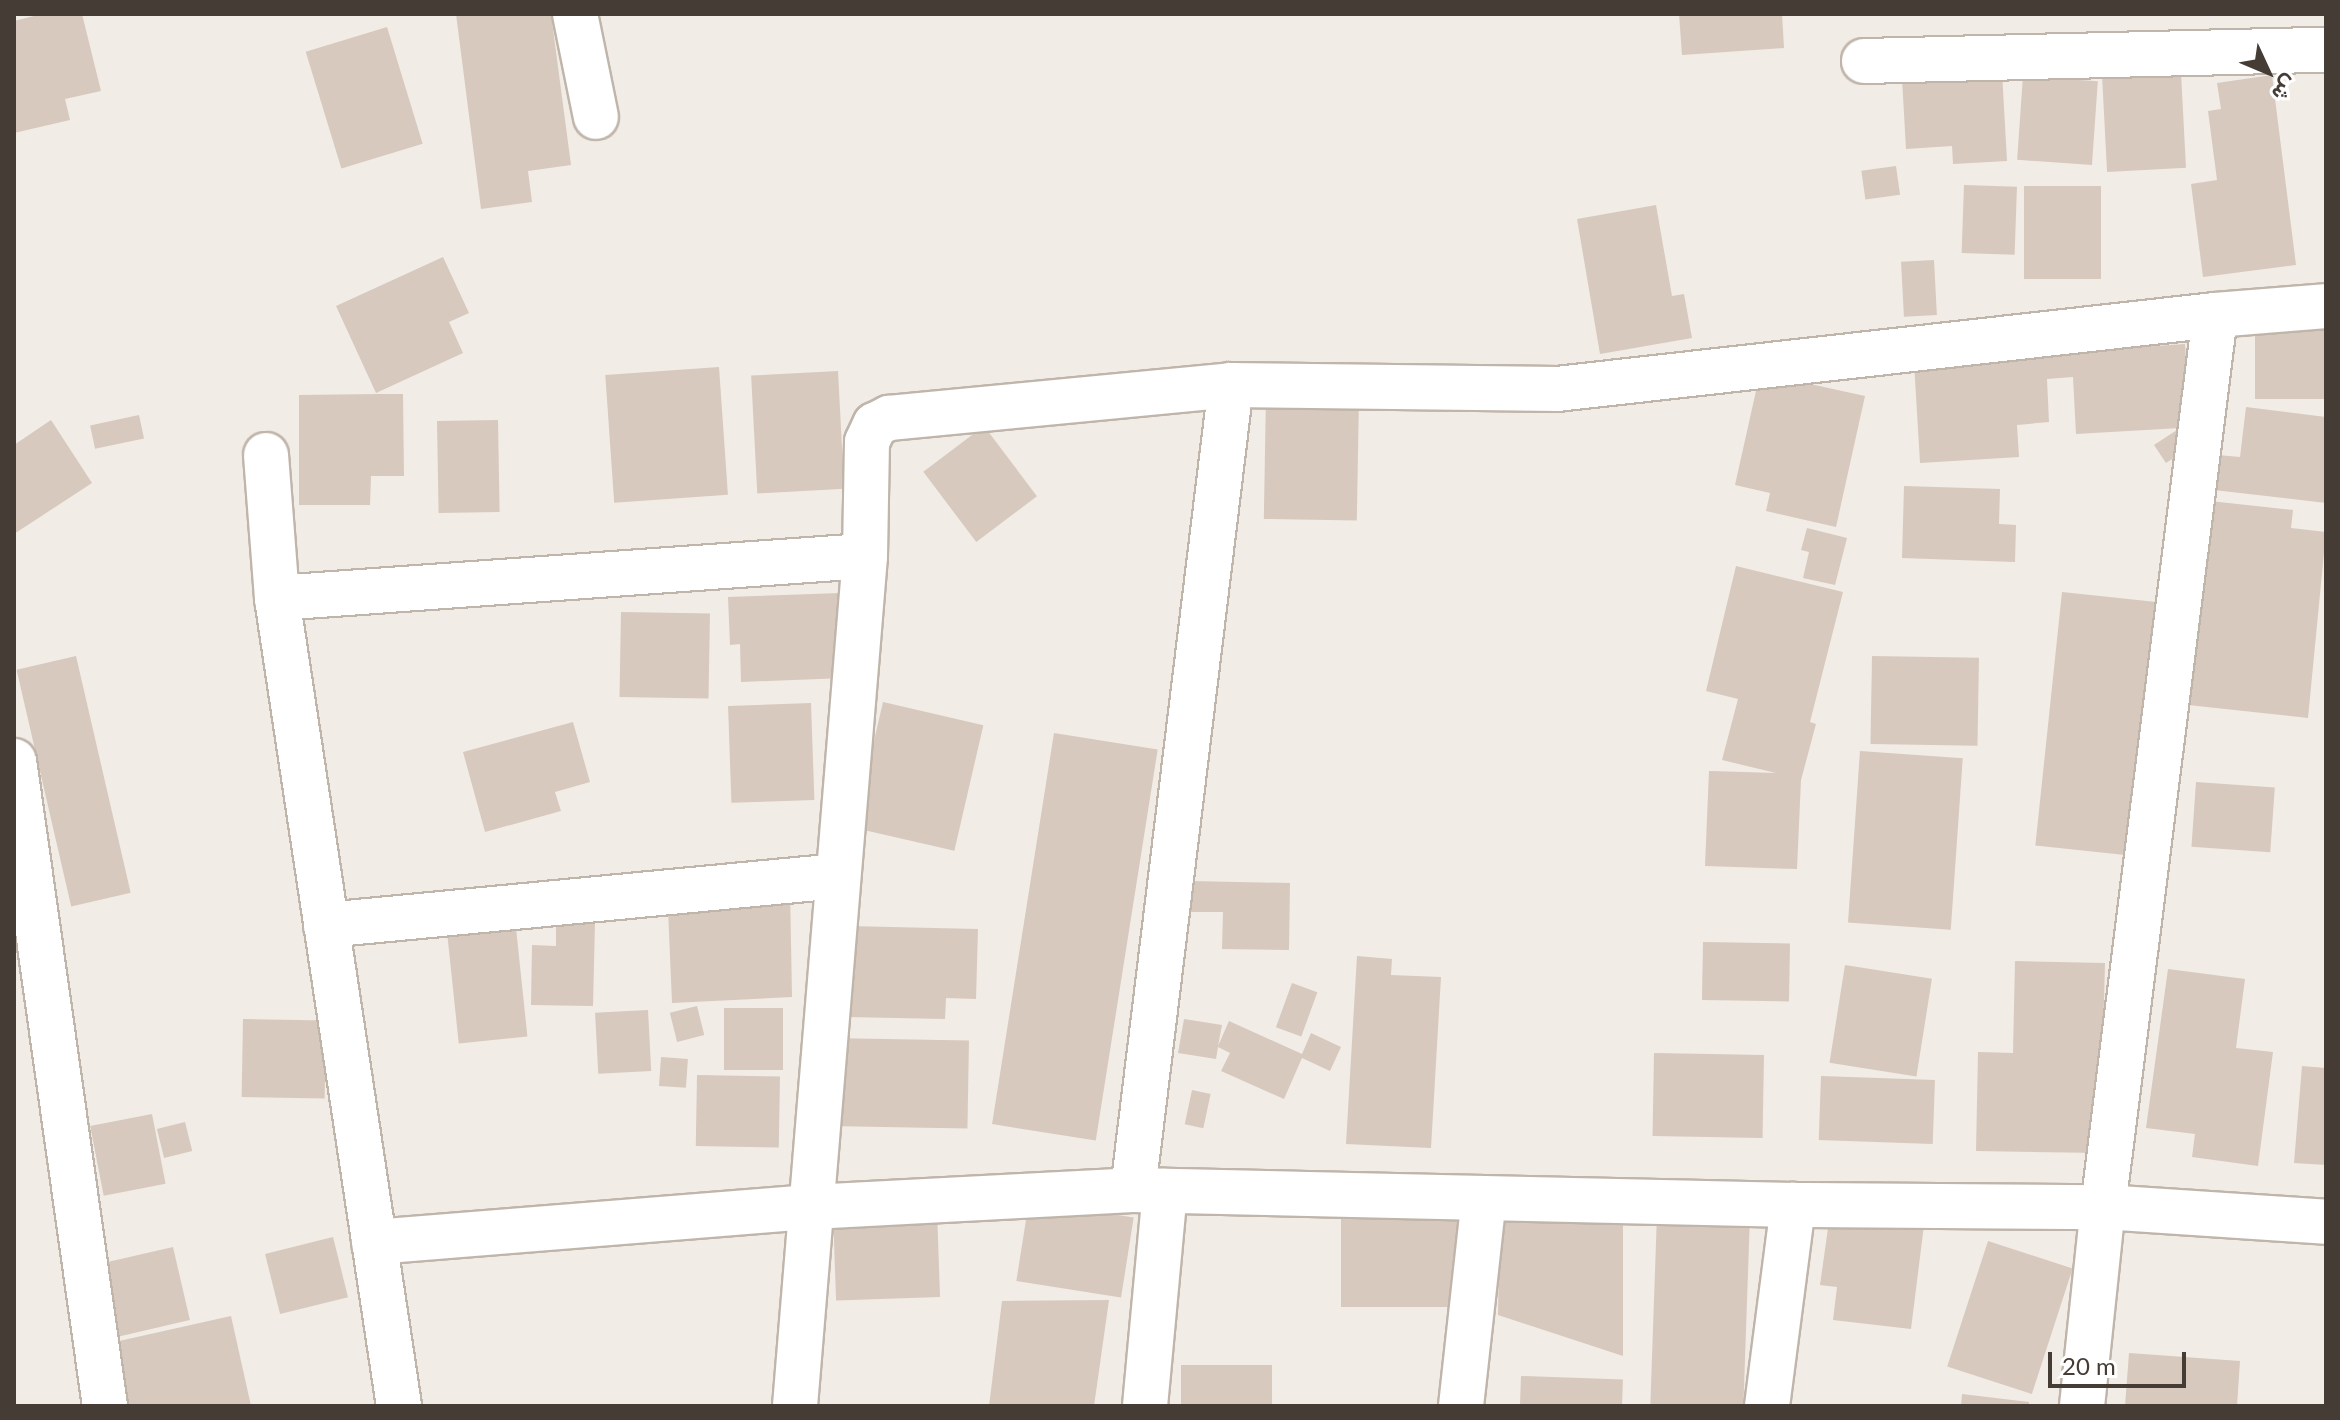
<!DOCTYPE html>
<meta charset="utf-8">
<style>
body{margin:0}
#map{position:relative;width:2340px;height:1420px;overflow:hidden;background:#f2ece6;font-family:Lato,Vazirmatn,sans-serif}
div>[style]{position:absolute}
.building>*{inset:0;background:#d7c9be;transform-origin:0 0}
.roads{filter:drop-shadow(2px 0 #c0b5ab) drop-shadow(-2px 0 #c0b5ab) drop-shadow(0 2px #c0b5ab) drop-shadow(0 -2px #c0b5ab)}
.street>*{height:44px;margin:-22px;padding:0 22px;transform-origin:22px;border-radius:22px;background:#fff}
span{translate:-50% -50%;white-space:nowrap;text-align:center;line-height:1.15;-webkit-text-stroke:6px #fff;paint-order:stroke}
.frame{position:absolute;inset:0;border:16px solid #453c35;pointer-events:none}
.north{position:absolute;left:2228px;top:32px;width:80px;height:80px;-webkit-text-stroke:6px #fff;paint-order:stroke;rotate:134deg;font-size:22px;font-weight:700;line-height:32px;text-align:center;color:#453c35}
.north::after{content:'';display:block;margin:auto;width:28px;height:36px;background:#453c35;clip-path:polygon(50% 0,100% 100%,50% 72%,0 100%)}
.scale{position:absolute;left:2048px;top:1352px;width:138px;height:36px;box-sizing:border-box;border:4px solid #453c35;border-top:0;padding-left:10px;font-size:24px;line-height:28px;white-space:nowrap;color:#453c35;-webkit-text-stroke:6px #fff;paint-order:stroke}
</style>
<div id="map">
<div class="building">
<div style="clip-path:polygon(42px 14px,82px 14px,101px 91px,65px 99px,70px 120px,14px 133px,14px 21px)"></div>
<div style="clip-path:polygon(456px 14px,551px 14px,571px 165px,528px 171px,532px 202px,481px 209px)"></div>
<div style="clip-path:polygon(1679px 14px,1782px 14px,1784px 48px,1682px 55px)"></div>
<div style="left:387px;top:27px;width:122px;height:85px;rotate:73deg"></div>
<div style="clip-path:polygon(2002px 72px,2007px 161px,1953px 164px,1952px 146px,1906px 149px,1902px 79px)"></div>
<div style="left:2181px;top:73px;width:95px;height:79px;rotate:87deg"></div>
<div style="clip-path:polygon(2272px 75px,2296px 265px,2203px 277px,2191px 184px,2217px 180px,2208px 111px,2221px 109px,2217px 83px)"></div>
<div style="left:2023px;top:76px;width:75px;height:84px;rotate:4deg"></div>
<div style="left:1896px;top:166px;width:29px;height:35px;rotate:82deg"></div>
<div style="left:1964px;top:185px;width:53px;height:68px;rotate:2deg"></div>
<div style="left:2024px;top:186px;width:77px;height:93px"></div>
<div style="clip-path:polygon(1656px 205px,1672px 296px,1684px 294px,1692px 338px,1600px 354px,1577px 219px)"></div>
<div style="clip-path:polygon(443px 257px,469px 313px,449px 322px,463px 353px,376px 393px,336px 306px)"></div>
<div style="left:1934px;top:260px;width:55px;height:33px;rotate:87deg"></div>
<div style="left:2326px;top:322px;width:77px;height:71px;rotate:90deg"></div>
<div style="clip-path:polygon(2185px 344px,2192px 446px,2166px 463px,2154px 445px,2180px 428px,2076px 434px,2073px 377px,2047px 379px,2049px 422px,2017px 425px,2019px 457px,1920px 463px,1914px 362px)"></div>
<div style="left:719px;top:367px;width:128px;height:114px;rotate:86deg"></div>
<div style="left:838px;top:371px;width:118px;height:87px;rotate:87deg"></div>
<div style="clip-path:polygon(1760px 373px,1865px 396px,1836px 527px,1766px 511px,1770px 493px,1735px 485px)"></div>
<div style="clip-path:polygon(379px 394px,403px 394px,404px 476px,371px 476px,370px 505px,299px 505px,299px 395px)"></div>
<div style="left:1266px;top:394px;width:93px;height:125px;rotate:1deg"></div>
<div style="clip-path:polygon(2246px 407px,2326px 417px,2326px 503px,2214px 490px,2218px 455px,2240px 457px)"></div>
<div style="left:139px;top:415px;width:24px;height:50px;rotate:78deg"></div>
<div style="clip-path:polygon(51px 420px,92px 483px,14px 534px,14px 445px)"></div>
<div style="left:498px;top:420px;width:92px;height:61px;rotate:89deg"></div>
<div style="left:984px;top:426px;width:88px;height:76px;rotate:53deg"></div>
<div style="clip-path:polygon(1904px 486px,2000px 489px,1999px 524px,2016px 525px,2015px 562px,1902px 558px)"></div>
<div style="clip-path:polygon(2210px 501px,2293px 510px,2291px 528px,2326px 532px,2308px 718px,2188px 705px)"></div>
<div style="clip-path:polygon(1807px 528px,1847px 538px,1835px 585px,1803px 578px,1809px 552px,1801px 550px)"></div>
<div style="clip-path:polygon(1736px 566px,1843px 592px,1810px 722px,1816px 724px,1801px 780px,1797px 869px,1705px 866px,1709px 771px,1776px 773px,1722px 760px,1738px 699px,1706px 691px)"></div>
<div style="left:2062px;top:592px;width:102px;height:255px;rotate:6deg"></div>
<div style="clip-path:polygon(841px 593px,844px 678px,741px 682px,740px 644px,730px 645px,728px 597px)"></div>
<div style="left:621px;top:612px;width:89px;height:85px;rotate:1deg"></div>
<div style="left:76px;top:656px;width:243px;height:61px;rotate:77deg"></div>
<div style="left:1872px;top:656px;width:107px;height:88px;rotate:1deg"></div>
<div style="left:883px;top:702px;width:103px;height:129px;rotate:13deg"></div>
<div style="left:811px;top:703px;width:97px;height:83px;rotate:88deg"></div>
<div style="clip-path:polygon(573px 722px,590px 782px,555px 792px,561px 811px,485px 832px,463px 752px)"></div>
<div style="left:1054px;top:733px;width:105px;height:396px;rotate:9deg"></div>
<div style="left:1860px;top:751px;width:103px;height:172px;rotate:4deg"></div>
<div style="left:2196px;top:782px;width:79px;height:65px;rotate:4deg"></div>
<div style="clip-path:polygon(1190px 881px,1290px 883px,1289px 950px,1222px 949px,1223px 912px,1190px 912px)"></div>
<div style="clip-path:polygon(790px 888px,792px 997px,672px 1003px,668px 909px)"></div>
<div style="clip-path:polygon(556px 921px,595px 922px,593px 1006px,531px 1005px,532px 945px,556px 946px)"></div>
<div style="clip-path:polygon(848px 926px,978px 929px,976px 999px,946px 998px,945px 1019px,846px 1017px)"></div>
<div style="left:516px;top:928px;width:109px;height:69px;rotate:84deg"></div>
<div style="left:1703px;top:942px;width:87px;height:58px;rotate:1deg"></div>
<div style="clip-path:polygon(1357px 956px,1392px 959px,1391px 975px,1441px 977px,1431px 1148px,1346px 1144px)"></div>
<div style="clip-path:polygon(2015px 961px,2105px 963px,2100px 1153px,1976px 1151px,1978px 1052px,2013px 1053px)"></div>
<div style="left:1845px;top:965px;width:88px;height:99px;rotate:9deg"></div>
<div style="clip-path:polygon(2168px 969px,2245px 979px,2236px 1048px,2273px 1052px,2258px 1166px,2192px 1157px,2195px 1134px,2146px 1128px)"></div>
<div style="left:1292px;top:983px;width:27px;height:47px;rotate:20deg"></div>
<div style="left:697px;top:1006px;width:30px;height:28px;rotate:76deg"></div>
<div style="left:724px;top:1008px;width:59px;height:62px"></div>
<div style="left:648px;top:1010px;width:61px;height:53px;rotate:87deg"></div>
<div style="left:243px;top:1019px;width:83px;height:78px;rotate:1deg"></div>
<div style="clip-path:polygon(1184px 1019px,1222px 1025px,1218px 1046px,1229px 1021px,1302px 1054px,1311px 1033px,1341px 1047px,1330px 1071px,1302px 1058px,1284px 1099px,1221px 1071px,1230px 1053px,1218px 1047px,1216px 1059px,1178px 1053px)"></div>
<div style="left:830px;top:1038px;width:139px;height:88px;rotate:1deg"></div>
<div style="left:1654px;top:1053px;width:110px;height:83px;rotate:1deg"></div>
<div style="left:661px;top:1057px;width:27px;height:29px;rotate:4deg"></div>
<div style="clip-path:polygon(2302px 1066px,2326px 1068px,2326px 1165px,2294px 1163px)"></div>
<div style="left:697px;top:1075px;width:83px;height:71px;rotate:1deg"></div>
<div style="left:1821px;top:1076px;width:114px;height:64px;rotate:2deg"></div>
<div style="left:1192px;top:1090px;width:19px;height:35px;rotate:12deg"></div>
<div style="left:152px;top:1114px;width:71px;height:63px;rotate:79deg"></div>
<div style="left:185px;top:1122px;width:30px;height:29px;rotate:76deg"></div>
<div style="left:1029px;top:1201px;width:106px;height:81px;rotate:9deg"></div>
<div style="left:1341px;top:1203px;width:118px;height:104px"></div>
<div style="left:937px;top:1210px;width:87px;height:104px;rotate:88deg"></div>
<div style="clip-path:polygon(1500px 1213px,1623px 1215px,1623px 1356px,1498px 1315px)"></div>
<div style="left:1657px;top:1214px;width:93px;height:192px;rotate:2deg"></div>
<div style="clip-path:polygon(1830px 1214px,1924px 1225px,1911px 1329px,1833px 1320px,1837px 1287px,1820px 1285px)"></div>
<div style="left:333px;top:1237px;width:62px;height:70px;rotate:76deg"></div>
<div style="left:1988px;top:1241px;width:89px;height:132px;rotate:18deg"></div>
<div style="left:173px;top:1247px;width:75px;height:76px;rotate:77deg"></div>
<div style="clip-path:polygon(1109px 1300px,1094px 1406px,989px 1406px,1002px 1301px)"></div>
<div style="clip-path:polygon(231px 1316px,251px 1406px,124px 1406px,110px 1343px)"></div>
<div style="clip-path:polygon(2129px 1353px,2240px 1361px,2237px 1406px,2125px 1406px)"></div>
<div style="left:1181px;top:1365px;width:91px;height:41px"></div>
<div style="left:1521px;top:1376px;width:102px;height:30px;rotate:2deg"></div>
<div style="clip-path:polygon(1962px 1394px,2029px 1402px,2029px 1406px,1961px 1406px)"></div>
</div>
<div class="roads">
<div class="street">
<div style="left:575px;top:14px;width:105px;rotate:78.5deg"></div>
<div style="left:1864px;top:61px;width:462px;rotate:-1.4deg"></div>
<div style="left:266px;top:455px;width:143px;rotate:85.6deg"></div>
<div style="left:277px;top:598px;width:817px;rotate:81.41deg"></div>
<div style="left:277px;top:598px;width:589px;rotate:-4.09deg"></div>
<div style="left:14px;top:761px;width:651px;rotate:81.97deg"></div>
<div style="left:326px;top:925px;width:514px;rotate:-5.47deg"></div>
<div style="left:1133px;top:1190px;width:811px;rotate:-83.06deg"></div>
<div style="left:374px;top:1242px;width:438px;rotate:-4.6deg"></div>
<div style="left:811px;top:1207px;width:322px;rotate:-3deg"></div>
<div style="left:1133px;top:1190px;width:660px;rotate:1.3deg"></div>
<div style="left:1793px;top:1205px;width:310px;rotate:0.4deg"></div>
<div style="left:2103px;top:1207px;width:224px;rotate:3.8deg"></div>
<div style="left:795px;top:1406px;width:853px;rotate:-85.29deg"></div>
<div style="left:865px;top:556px;width:114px;rotate:-89deg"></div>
<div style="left:867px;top:442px;width:19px;rotate:-65deg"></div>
<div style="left:875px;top:425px;width:16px;rotate:-27deg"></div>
<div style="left:889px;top:418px;width:344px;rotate:-5.5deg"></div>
<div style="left:1231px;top:385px;width:326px;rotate:0.7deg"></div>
<div style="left:1557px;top:389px;width:662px;rotate:-6.42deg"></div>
<div style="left:2215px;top:315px;width:111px;rotate:-4.6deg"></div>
<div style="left:1145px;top:1406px;width:216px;rotate:-84.7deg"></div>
<div style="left:1461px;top:1406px;width:209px;rotate:-83.7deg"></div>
<div style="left:1767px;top:1406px;width:203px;rotate:-82.6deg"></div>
<div style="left:2082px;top:1406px;width:200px;rotate:-84deg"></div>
<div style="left:2103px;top:1207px;width:899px;rotate:-82.84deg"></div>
</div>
</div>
<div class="frame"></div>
<div class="north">ش</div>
<div class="scale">20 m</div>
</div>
